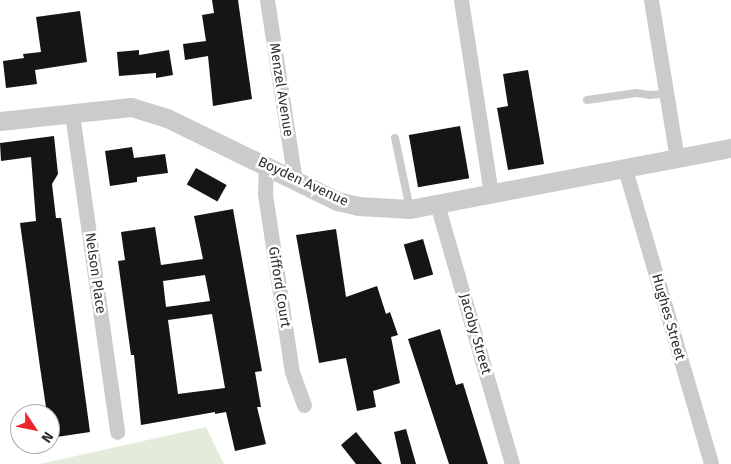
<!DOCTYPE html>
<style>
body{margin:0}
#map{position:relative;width:731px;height:464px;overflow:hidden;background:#fff;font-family:"Fira Sans",sans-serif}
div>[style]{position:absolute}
.green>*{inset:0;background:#e3ecda}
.building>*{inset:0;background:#151515;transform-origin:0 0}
.service>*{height:8px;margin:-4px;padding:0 4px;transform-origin:4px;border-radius:4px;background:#cbcbcb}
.minor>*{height:15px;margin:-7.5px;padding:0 7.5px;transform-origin:7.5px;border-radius:7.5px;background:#cbcbcb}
.tertiary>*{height:19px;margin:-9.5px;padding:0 9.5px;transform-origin:9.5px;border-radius:9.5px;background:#cbcbcb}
span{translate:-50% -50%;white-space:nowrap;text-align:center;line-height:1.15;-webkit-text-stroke:5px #fff;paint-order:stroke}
.street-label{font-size:14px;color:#2e2e2e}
.north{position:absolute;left:10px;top:404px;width:50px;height:50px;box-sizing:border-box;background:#fff;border:1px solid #ababab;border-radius:50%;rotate:124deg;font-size:14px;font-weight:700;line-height:20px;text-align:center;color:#2e2e2e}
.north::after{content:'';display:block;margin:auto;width:18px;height:22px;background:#ee262a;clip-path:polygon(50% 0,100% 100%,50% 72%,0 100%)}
</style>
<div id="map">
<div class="green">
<div style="clip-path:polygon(206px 427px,224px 464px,40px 464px)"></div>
</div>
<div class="building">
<div style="clip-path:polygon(212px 0,238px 0,252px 99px,213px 106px,208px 56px,185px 60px,183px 44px,206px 41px,202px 15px,214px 13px)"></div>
<div style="clip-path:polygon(80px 11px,87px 62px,35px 70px,37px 84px,6px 88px,3px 61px,24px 58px,23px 54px,41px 52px,36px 17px)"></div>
<div style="clip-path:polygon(139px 50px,139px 55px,169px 50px,173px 75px,156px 78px,156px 73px,119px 76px,117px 52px)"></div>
<div style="clip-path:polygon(528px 70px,544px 164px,508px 170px,497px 108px,508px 106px,503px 74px)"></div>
<div style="left:460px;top:126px;width:53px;height:52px;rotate:80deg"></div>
<div style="clip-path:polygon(54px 136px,58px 174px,52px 184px,56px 218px,61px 218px,90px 432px,50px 438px,50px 414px,47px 414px,40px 367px,20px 223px,36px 221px,31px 157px,1px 161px,0 143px)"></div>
<div style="clip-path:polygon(132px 147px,134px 158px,165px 154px,168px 173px,137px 177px,137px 182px,110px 186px,105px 151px)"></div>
<div style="left:196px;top:168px;width:35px;height:19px;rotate:29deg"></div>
<div style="clip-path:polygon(evenodd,233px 209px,262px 371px,255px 372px,261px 407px,257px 407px,266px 444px,235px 451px,226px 412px,215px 414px,215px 412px,141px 425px,134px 355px,131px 355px,118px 261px,125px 260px,121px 232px,155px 227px,161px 265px,203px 259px,194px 216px,233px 209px,205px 275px,210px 301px,166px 307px,163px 281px,205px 275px,233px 209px,212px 314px,225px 388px,178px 394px,168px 320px,212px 314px)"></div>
<div style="clip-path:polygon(336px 229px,346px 297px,377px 286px,386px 314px,390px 312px,398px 335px,391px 337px,400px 383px,373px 391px,376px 407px,357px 411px,346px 358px,319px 363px,296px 235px)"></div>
<div style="left:423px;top:239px;width:37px;height:20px;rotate:74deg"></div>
<div style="clip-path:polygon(440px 329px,456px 385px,463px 383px,488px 464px,449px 464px,408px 339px)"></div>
<div style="clip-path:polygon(406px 429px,416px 464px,401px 464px,394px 432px)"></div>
<div style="clip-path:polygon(356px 432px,382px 464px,356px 464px,341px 445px)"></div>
</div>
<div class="service">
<div style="left:587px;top:100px;width:50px;rotate:-8deg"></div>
<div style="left:637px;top:93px;width:12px;rotate:9deg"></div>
<div style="left:649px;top:95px;width:16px;rotate:-4deg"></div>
<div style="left:395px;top:138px;width:73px;rotate:78.1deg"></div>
</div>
<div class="minor">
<div style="left:267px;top:0;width:183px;rotate:81.2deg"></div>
<div style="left:461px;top:0;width:195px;rotate:81.2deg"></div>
<div style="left:651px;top:0;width:160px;rotate:80.7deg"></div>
<div style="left:72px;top:114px;width:321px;rotate:81.9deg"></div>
<div style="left:266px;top:166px;width:28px;rotate:92deg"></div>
<div style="left:265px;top:194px;width:180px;rotate:81.4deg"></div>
<div style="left:292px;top:372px;width:35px;rotate:70deg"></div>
<div style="left:625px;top:169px;width:307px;rotate:73.7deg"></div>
<div style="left:437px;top:204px;width:271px;rotate:73.9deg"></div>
</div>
<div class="tertiary">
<div style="left:0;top:121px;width:132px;rotate:-6.1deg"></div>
<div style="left:131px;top:107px;width:38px;rotate:17deg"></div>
<div style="left:167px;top:118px;width:189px;rotate:26deg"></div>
<div style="left:337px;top:201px;width:22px;rotate:13deg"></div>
<div style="left:358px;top:206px;width:52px;rotate:3.3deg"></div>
<div style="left:410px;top:209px;width:327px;rotate:-10.8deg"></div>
</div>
<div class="street-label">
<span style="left:281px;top:90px;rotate:81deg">Menzel Avenue</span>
<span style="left:303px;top:182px;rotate:25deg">Boyden Avenue</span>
<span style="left:95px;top:273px;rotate:82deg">Nelson Place</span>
<span style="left:279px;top:287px;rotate:81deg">Gifford Court</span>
<span style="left:668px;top:317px;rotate:74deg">Hughes Street</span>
<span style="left:475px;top:334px;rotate:74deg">Jacoby Street</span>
</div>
<div class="north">N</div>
</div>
